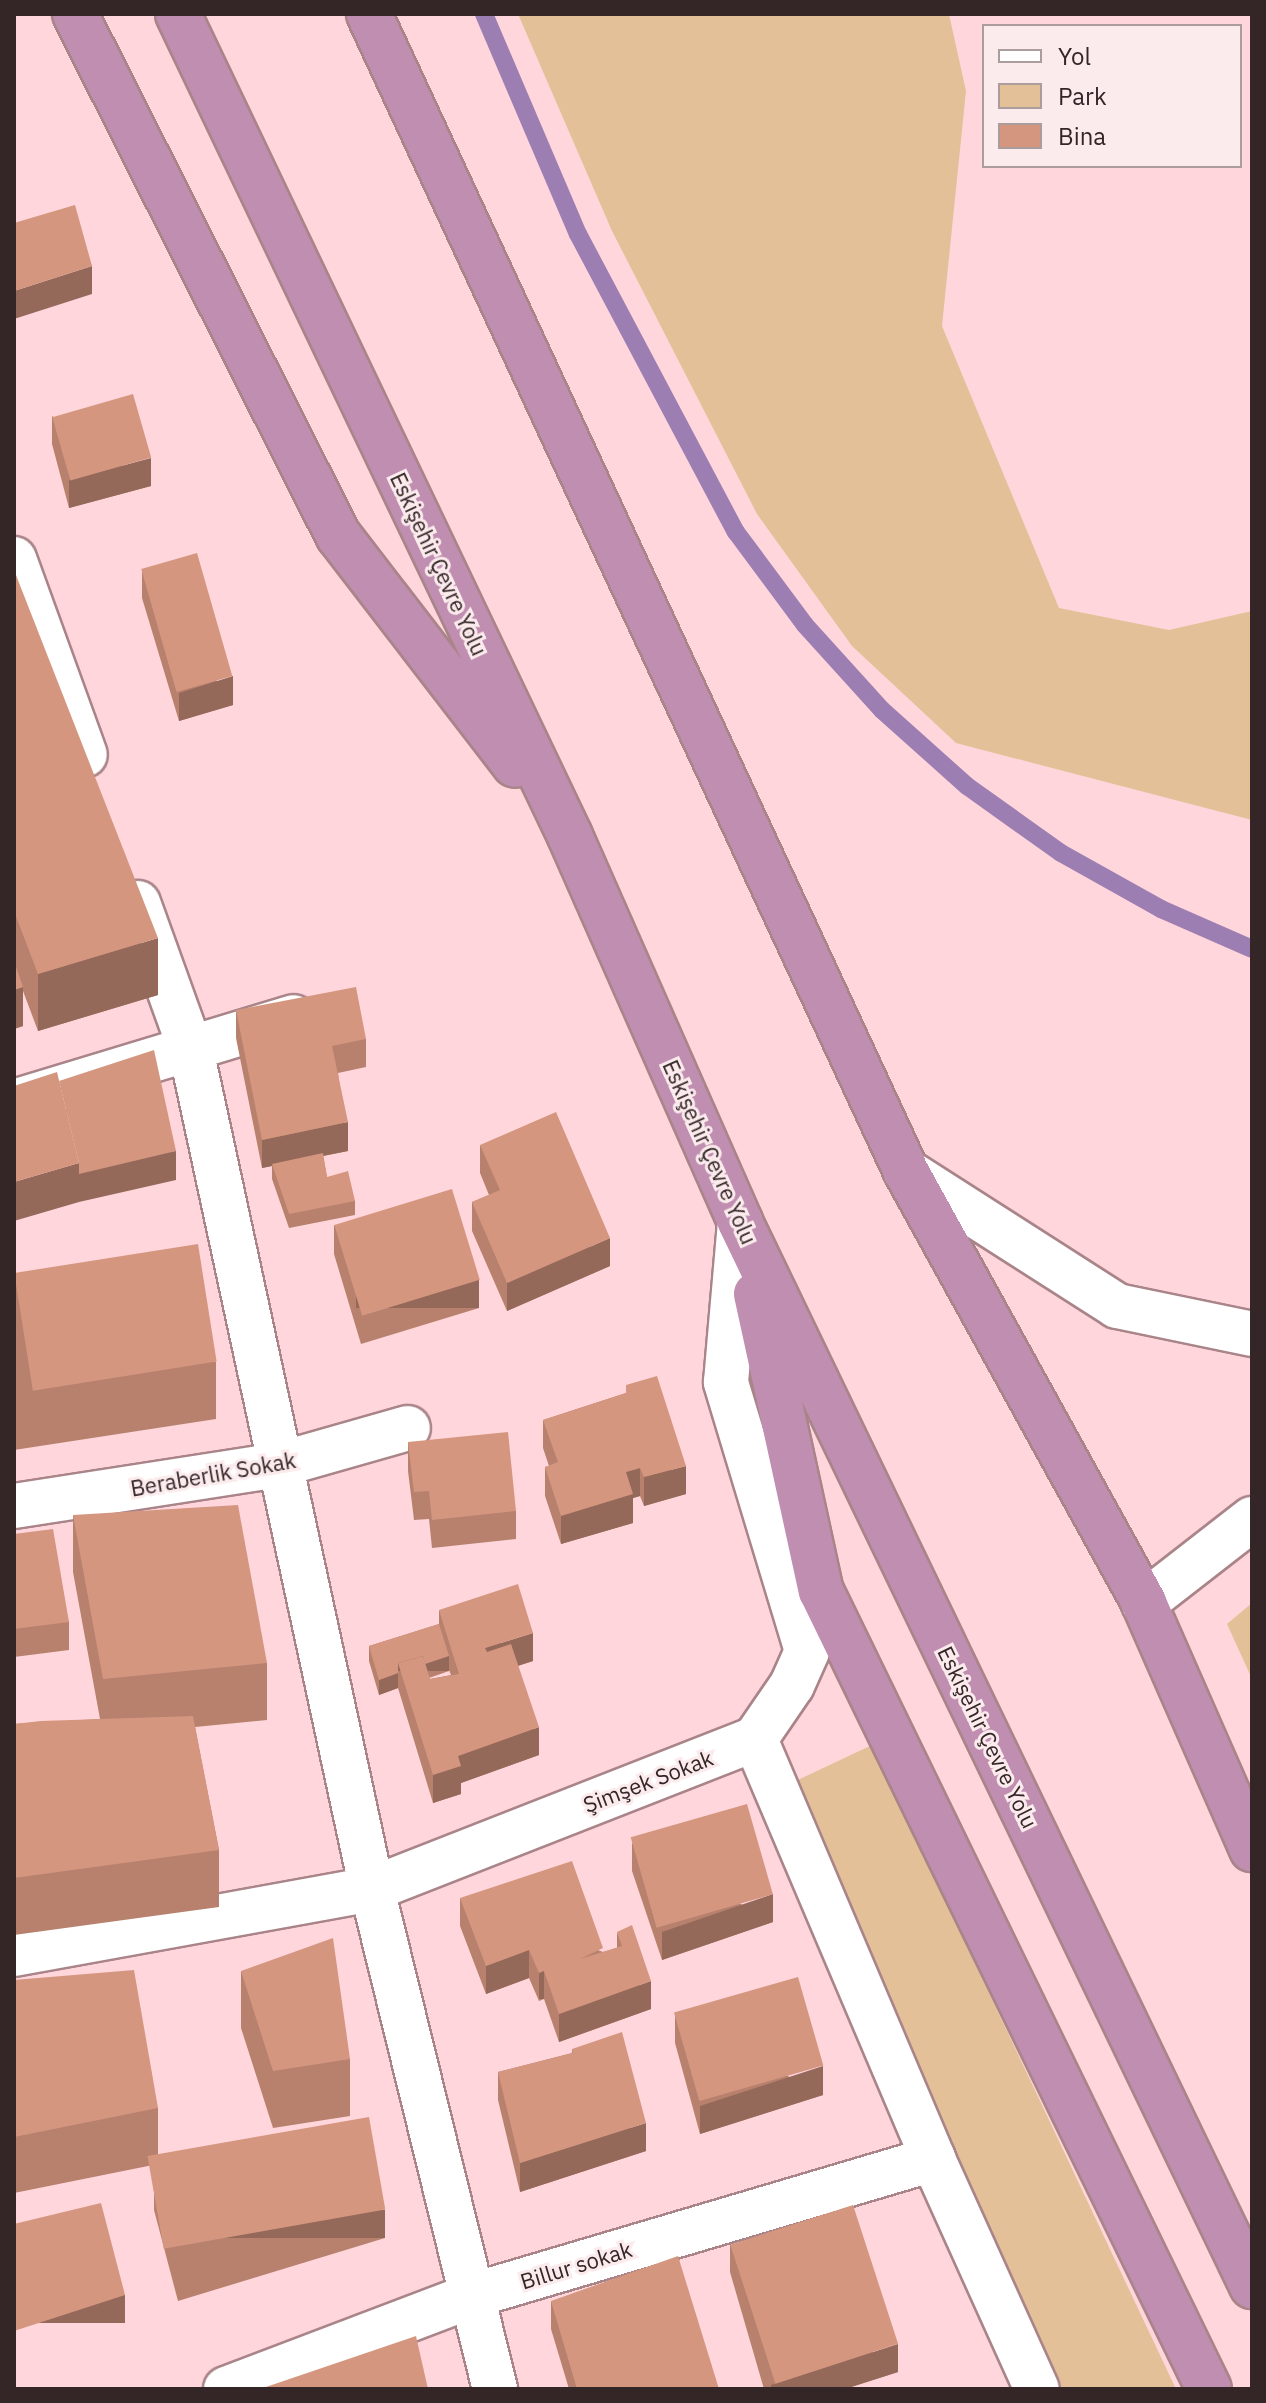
<!DOCTYPE html>
<meta charset="utf-8">
<style>
body{margin:0}
#map{position:relative;width:1266px;height:2403px;overflow:hidden;background:#ffd6db;font-family:"IBM Plex Sans",sans-serif}
div>[style]{position:absolute}
.green>*{inset:0;background:#e4c099}
.stream>*{height:18px;margin:-9px;padding:0 9px;transform-origin:9px;border-radius:9px;background:#9c7eb2}
.roads{filter:drop-shadow(2px 0 #a98489) drop-shadow(-2px 0 #a98489) drop-shadow(0 2px #a98489) drop-shadow(0 -2px #a98489)}
.minor>*{height:44px;margin:-22px;padding:0 22px;transform-origin:22px;border-radius:22px;background:#fff}
.secondary>*{height:44px;margin:-22px;padding:0 22px;transform-origin:22px;border-radius:22px;background:#fff}
.trunk>*{height:44px;margin:-22px;padding:0 22px;transform-origin:22px;border-radius:22px;background:#c08eb0}
.wall>*{inset:0;background:#b7816e}
.shaded-wall>*{inset:0;background:#95695a;transform-origin:0 0}
.building>*{inset:0;background:#d59680;transform-origin:0 0}
span{translate:-50% -50%;white-space:nowrap;text-align:center;line-height:1.15;-webkit-text-stroke:6px #fbebed;paint-order:stroke}
.street-label{font-size:22px;color:#342527}
.frame{position:absolute;inset:0;border:16px solid #342527;pointer-events:none}
.legend{position:absolute;left:982px;top:24px;width:260px;height:144px;box-sizing:border-box;background:#fbebed;border:2px solid #ab9c9e;margin:0;padding:10px 14px;list-style:none;font-size:24px;color:#342527}
.legend li{display:flex;align-items:center;gap:16px;height:40px}
.legend b{width:40px;border:2px solid #ab9c9e}
</style>
<div id="map">
<div class="green">
<div style="clip-path:polygon(518px 14px,949px 14px,966px 91px,942px 326px,1059px 608px,1169px 630px,1252px 611px,1252px 820px,956px 743px,852px 646px,757px 514px,612px 231px)"></div>
<div style="clip-path:polygon(1252px 1603px,1252px 1679px,1227px 1624px)"></div>
<div style="clip-path:polygon(872px 1745px,1176px 2389px,1051px 2389px,785px 1786px)"></div>
</div>
<div class="stream">
<div style="left:484px;top:14px;width:239px;rotate:66.9deg"></div>
<div style="left:578px;top:234px;width:337px;rotate:62.1deg"></div>
<div style="left:736px;top:532px;width:116px;rotate:53.4deg"></div>
<div style="left:805px;top:625px;width:115px;rotate:47.8deg"></div>
<div style="left:882px;top:710px;width:114px;rotate:41.8deg"></div>
<div style="left:967px;top:786px;width:115px;rotate:35.5deg"></div>
<div style="left:1061px;top:853px;width:115px;rotate:29.2deg"></div>
<div style="left:1161px;top:909px;width:99px;rotate:23.7deg"></div>
</div>
<div class="roads">
<div class="minor">
<div style="left:14px;top:559px;width:208px;rotate:70.1deg"></div>
<div style="left:138px;top:903px;width:156px;rotate:70.2deg"></div>
<div style="left:191px;top:1050px;width:858px;rotate:77.83deg"></div>
<div style="left:372px;top:1889px;width:515px;rotate:76.18deg"></div>
<div style="left:14px;top:1102px;width:292px;rotate:-16.9deg"></div>
<div style="left:906px;top:1171px;width:250px;rotate:32.6deg"></div>
<div style="left:1117px;top:1306px;width:138px;rotate:11.7deg"></div>
<div style="left:14px;top:1506px;width:267px;rotate:-8.8deg"></div>
<div style="left:278px;top:1465px;width:135px;rotate:-15.9deg"></div>
<div style="left:755px;top:1739px;width:456px;rotate:67deg"></div>
<div style="left:933px;top:2159px;width:252px;rotate:65.7deg"></div>
<div style="left:14px;top:1954px;width:364px;rotate:-10.3deg"></div>
<div style="left:372px;top:1889px;width:411px;rotate:-21.4deg"></div>
<div style="left:755px;top:1739px;width:65px;rotate:-55.6deg"></div>
<div style="left:792px;top:1685px;width:37px;rotate:-66deg"></div>
<div style="left:807px;top:1651px;width:281px;rotate:-106.8deg"></div>
<div style="left:726px;top:1382px;width:161px;rotate:-85deg"></div>
<div style="left:226px;top:2389px;width:265px;rotate:-20.8deg"></div>
<div style="left:474px;top:2295px;width:479px;rotate:-16.5deg"></div>
</div>
<div class="secondary">
<div style="left:1144px;top:1603px;width:137px;rotate:-37.9deg"></div>
</div>
<div class="trunk">
<div style="left:75px;top:14px;width:584px;rotate:63.22deg"></div>
<div style="left:338px;top:535px;width:290px;rotate:52.4deg"></div>
<div style="left:178px;top:14px;width:911px;rotate:64.5deg"></div>
<div style="left:570px;top:836px;width:422px;rotate:66.2deg"></div>
<div style="left:740px;top:1222px;width:1181px;rotate:64.3deg"></div>
<div style="left:369px;top:14px;width:1276px;rotate:65.1deg"></div>
<div style="left:906px;top:1171px;width:493px;rotate:61.1deg"></div>
<div style="left:1144px;top:1603px;width:269px;rotate:66.3deg"></div>
<div style="left:756px;top:1294px;width:304px;rotate:77.7deg"></div>
<div style="left:821px;top:1591px;width:887px;rotate:64.07deg"></div>
</div>
</div>
<div class="wall">
<div style="clip-path:polygon(52px 416px,151px 486px,69px 508px,52px 444px)"></div>
<div style="clip-path:polygon(14px 570px,158px 995px,38px 1031px,23px 991px,23px 1026px,14px 1029px)"></div>
<div style="clip-path:polygon(142px 570px,233px 705px,179px 721px,142px 598px)"></div>
<div style="clip-path:polygon(236px 1010px,366px 1039px,366px 1067px,338px 1073px,348px 1151px,323px 1156px,327px 1177px,355px 1201px,355px 1215px,289px 1228px,272px 1179px,272px 1166px,262px 1168px,236px 1038px)"></div>
<div style="clip-path:polygon(480px 1145px,610px 1266px,507px 1311px,472px 1231px,472px 1202px,489px 1195px,480px 1173px)"></div>
<div style="clip-path:polygon(334px 1225px,479px 1308px,361px 1344px,334px 1254px)"></div>
<div style="clip-path:polygon(14px 1272px,216px 1362px,216px 1419px,14px 1450px)"></div>
<div style="clip-path:polygon(626px 1393px,686px 1494px,644px 1506px,640px 1496px,633px 1498px,633px 1523px,561px 1544px,545px 1496px,545px 1467px,549px 1466px,543px 1448px,543px 1420px)"></div>
<div style="clip-path:polygon(408px 1442px,516px 1511px,516px 1539px,432px 1548px,429px 1519px,414px 1520px,408px 1471px)"></div>
<div style="clip-path:polygon(73px 1515px,267px 1663px,267px 1720px,195px 1727px,219px 1850px,219px 1907px,14px 1935px,14px 1724px,100px 1719px,73px 1572px)"></div>
<div style="clip-path:polygon(14px 1534px,69px 1622px,69px 1650px,14px 1657px)"></div>
<div style="clip-path:polygon(evenodd,439px 1610px,533px 1661px,518px 1666px,539px 1755px,461px 1783px,461px 1794px,433px 1803px,398px 1688px,379px 1695px,369px 1661px,369px 1646px,439px 1624px,439px 1610px,449px 1670px,451px 1675px,430px 1679px,429px 1678px,449px 1671px,449px 1670px)"></div>
<div style="clip-path:polygon(632px 1843px,773px 1922px,662px 1960px,632px 1871px)"></div>
<div style="clip-path:polygon(460px 1898px,603px 1952px,617px 1948px,617px 1932px,651px 2009px,559px 2042px,544px 1999px,539px 2001px,529px 1978px,486px 1994px,460px 1926px)"></div>
<div style="clip-path:polygon(241px 1971px,350px 2059px,350px 2116px,273px 2128px,241px 2028px)"></div>
<div style="clip-path:polygon(14px 1980px,158px 2108px,158px 2164px,14px 2193px)"></div>
<div style="clip-path:polygon(675px 2015px,823px 2095px,700px 2134px,675px 2043px)"></div>
<div style="clip-path:polygon(572px 2049px,646px 2151px,520px 2192px,498px 2100px,498px 2072px,572px 2053px)"></div>
<div style="clip-path:polygon(154px 2182px,385px 2238px,178px 2301px,154px 2210px)"></div>
<div style="clip-path:polygon(730px 2244px,898px 2372px,845px 2389px,764px 2389px,730px 2272px)"></div>
<div style="clip-path:polygon(551px 2301px,719px 2389px,569px 2389px,551px 2329px)"></div>
</div>
<div class="shaded-wall">
<div style="clip-path:polygon(92px 266px,92px 294px,14px 319px,14px 291px)"></div>
<div style="clip-path:polygon(151px 458px,151px 486px,69px 508px,69px 480px)"></div>
<div style="clip-path:polygon(233px 676px,233px 705px,179px 721px,179px 693px)"></div>
<div style="clip-path:polygon(158px 938px,158px 995px,38px 1031px,38px 974px)"></div>
<div style="clip-path:polygon(23px 987px,23px 1026px,14px 1029px,14px 990px)"></div>
<div style="clip-path:polygon(348px 1122px,348px 1151px,262px 1168px,262px 1140px)"></div>
<div style="clip-path:polygon(176px 1151px,176px 1180px,79px 1202px,14px 1221px,14px 1182px,79px 1163px)"></div>
<div style="clip-path:polygon(610px 1238px,610px 1266px,507px 1311px,507px 1283px)"></div>
<div style="left:479px;top:1280px;width:28px;height:123px;rotate:90deg"></div>
<div style="clip-path:polygon(686px 1466px,686px 1494px,644px 1506px,644px 1477px)"></div>
<div style="clip-path:polygon(640px 1468px,640px 1496px,633px 1498px,633px 1523px,561px 1544px,561px 1516px,626px 1472px)"></div>
<div style="clip-path:polygon(533px 1633px,533px 1661px,485px 1676px,485px 1648px)"></div>
<div style="left:449px;top:1656px;width:15px;height:51px;rotate:90deg"></div>
<div style="clip-path:polygon(398px 1673px,398px 1688px,379px 1695px,379px 1680px)"></div>
<div style="clip-path:polygon(539px 1727px,539px 1755px,461px 1783px,461px 1794px,433px 1803px,433px 1775px,458px 1756px)"></div>
<div style="clip-path:polygon(773px 1894px,773px 1922px,662px 1960px,662px 1932px)"></div>
<div style="clip-path:polygon(529px 1950px,529px 1978px,486px 1994px,486px 1966px)"></div>
<div style="left:544px;top:1971px;width:28px;height:5px;rotate:90deg"></div>
<div style="clip-path:polygon(651px 1981px,651px 2009px,559px 2042px,559px 2014px)"></div>
<div style="clip-path:polygon(823px 2066px,823px 2095px,700px 2134px,700px 2106px)"></div>
<div style="clip-path:polygon(646px 2123px,646px 2151px,520px 2192px,520px 2163px)"></div>
<div style="left:385px;top:2210px;width:28px;height:216px;rotate:90deg"></div>
<div style="left:125px;top:2295px;width:28px;height:117px;rotate:90deg"></div>
<div style="clip-path:polygon(898px 2344px,898px 2372px,845px 2389px,771px 2389px,771px 2385px)"></div>
</div>
<div class="building">
<div style="clip-path:polygon(75px 205px,92px 266px,14px 291px,14px 223px)"></div>
<div style="left:133px;top:394px;width:66px;height:84px;rotate:74deg"></div>
<div style="left:197px;top:553px;width:128px;height:58px;rotate:74deg"></div>
<div style="clip-path:polygon(14px 570px,158px 938px,38px 974px,14px 911px)"></div>
<div style="clip-path:polygon(14px 961px,23px 987px,14px 990px)"></div>
<div style="clip-path:polygon(356px 987px,366px 1039px,332px 1046px,348px 1122px,262px 1140px,236px 1010px)"></div>
<div style="clip-path:polygon(154px 1050px,176px 1151px,79px 1174px,79px 1163px,59px 1081px)"></div>
<div style="clip-path:polygon(57px 1072px,79px 1163px,14px 1182px,14px 1086px)"></div>
<div style="clip-path:polygon(556px 1112px,610px 1238px,507px 1283px,472px 1202px,500px 1190px,480px 1145px)"></div>
<div style="clip-path:polygon(323px 1153px,327px 1177px,348px 1171px,355px 1201px,289px 1214px,272px 1164px)"></div>
<div style="left:452px;top:1189px;width:95px;height:123px;rotate:73deg"></div>
<div style="left:198px;top:1244px;width:119px;height:186px;rotate:81deg"></div>
<div style="clip-path:polygon(657px 1376px,686px 1466px,644px 1477px,640px 1468px,626px 1472px,633px 1494px,561px 1516px,545px 1467px,558px 1462px,543px 1420px,626px 1393px,626px 1385px)"></div>
<div style="clip-path:polygon(508px 1432px,516px 1511px,432px 1520px,429px 1491px,414px 1492px,408px 1442px)"></div>
<div style="clip-path:polygon(238px 1505px,267px 1663px,103px 1679px,73px 1515px)"></div>
<div style="clip-path:polygon(53px 1529px,69px 1622px,14px 1629px,14px 1534px)"></div>
<div style="clip-path:polygon(518px 1584px,533px 1633px,485px 1648px,487px 1652px,511px 1644px,539px 1727px,458px 1756px,461px 1766px,433px 1775px,398px 1663px,423px 1656px,430px 1679px,459px 1674px,439px 1610px)"></div>
<div style="clip-path:polygon(439px 1624px,449px 1656px,425px 1664px,423px 1656px,398px 1663px,398px 1673px,379px 1680px,369px 1646px)"></div>
<div style="clip-path:polygon(193px 1716px,219px 1850px,14px 1878px,14px 1724px,41px 1721px)"></div>
<div style="left:747px;top:1804px;width:94px;height:121px;rotate:74deg"></div>
<div style="clip-path:polygon(572px 1861px,603px 1948px,580px 1959px,622px 1946px,617px 1932px,632px 1925px,651px 1981px,559px 2014px,544px 1971px,539px 1973px,529px 1950px,486px 1966px,460px 1898px)"></div>
<div style="clip-path:polygon(333px 1938px,350px 2059px,273px 2071px,241px 1971px)"></div>
<div style="clip-path:polygon(134px 1970px,158px 2108px,14px 2137px,14px 1980px)"></div>
<div style="left:798px;top:1977px;width:92px;height:129px;rotate:74deg"></div>
<div style="clip-path:polygon(622px 2032px,646px 2123px,520px 2163px,498px 2072px,573px 2053px,572px 2049px)"></div>
<div style="left:369px;top:2117px;width:94px;height:225px;rotate:80deg"></div>
<div style="clip-path:polygon(101px 2203px,125px 2295px,14px 2331px,14px 2224px)"></div>
<div style="left:853px;top:2205px;width:146px;height:129px;rotate:72deg"></div>
<div style="clip-path:polygon(678px 2256px,719px 2389px,577px 2389px,551px 2301px)"></div>
<div style="clip-path:polygon(416px 2336px,428px 2389px,260px 2389px)"></div>
</div>
<div class="street-label">
<span style="left:439px;top:564px;rotate:65deg">Eskişehir Çevre Yolu</span>
<span style="left:710px;top:1152px;rotate:66deg">Eskişehir Çevre Yolu</span>
<span style="left:213px;top:1474px;rotate:-10deg">Beraberlik Sokak</span>
<span style="left:988px;top:1737px;rotate:64deg">Eskişehir Çevre Yolu</span>
<span style="left:648px;top:1781px;rotate:-21deg">Şimşek Sokak</span>
<span style="left:576px;top:2265px;rotate:-17deg">Billur sokak</span>
</div>
<div class="frame"></div>
<ul class="legend">
<li><b style="height:10px;background:#fff"></b>Yol</li>
<li><b style="height:22px;background:#e4c099"></b>Park</li>
<li><b style="height:22px;background:#d59680"></b>Bina</li>
</ul>
</div>
